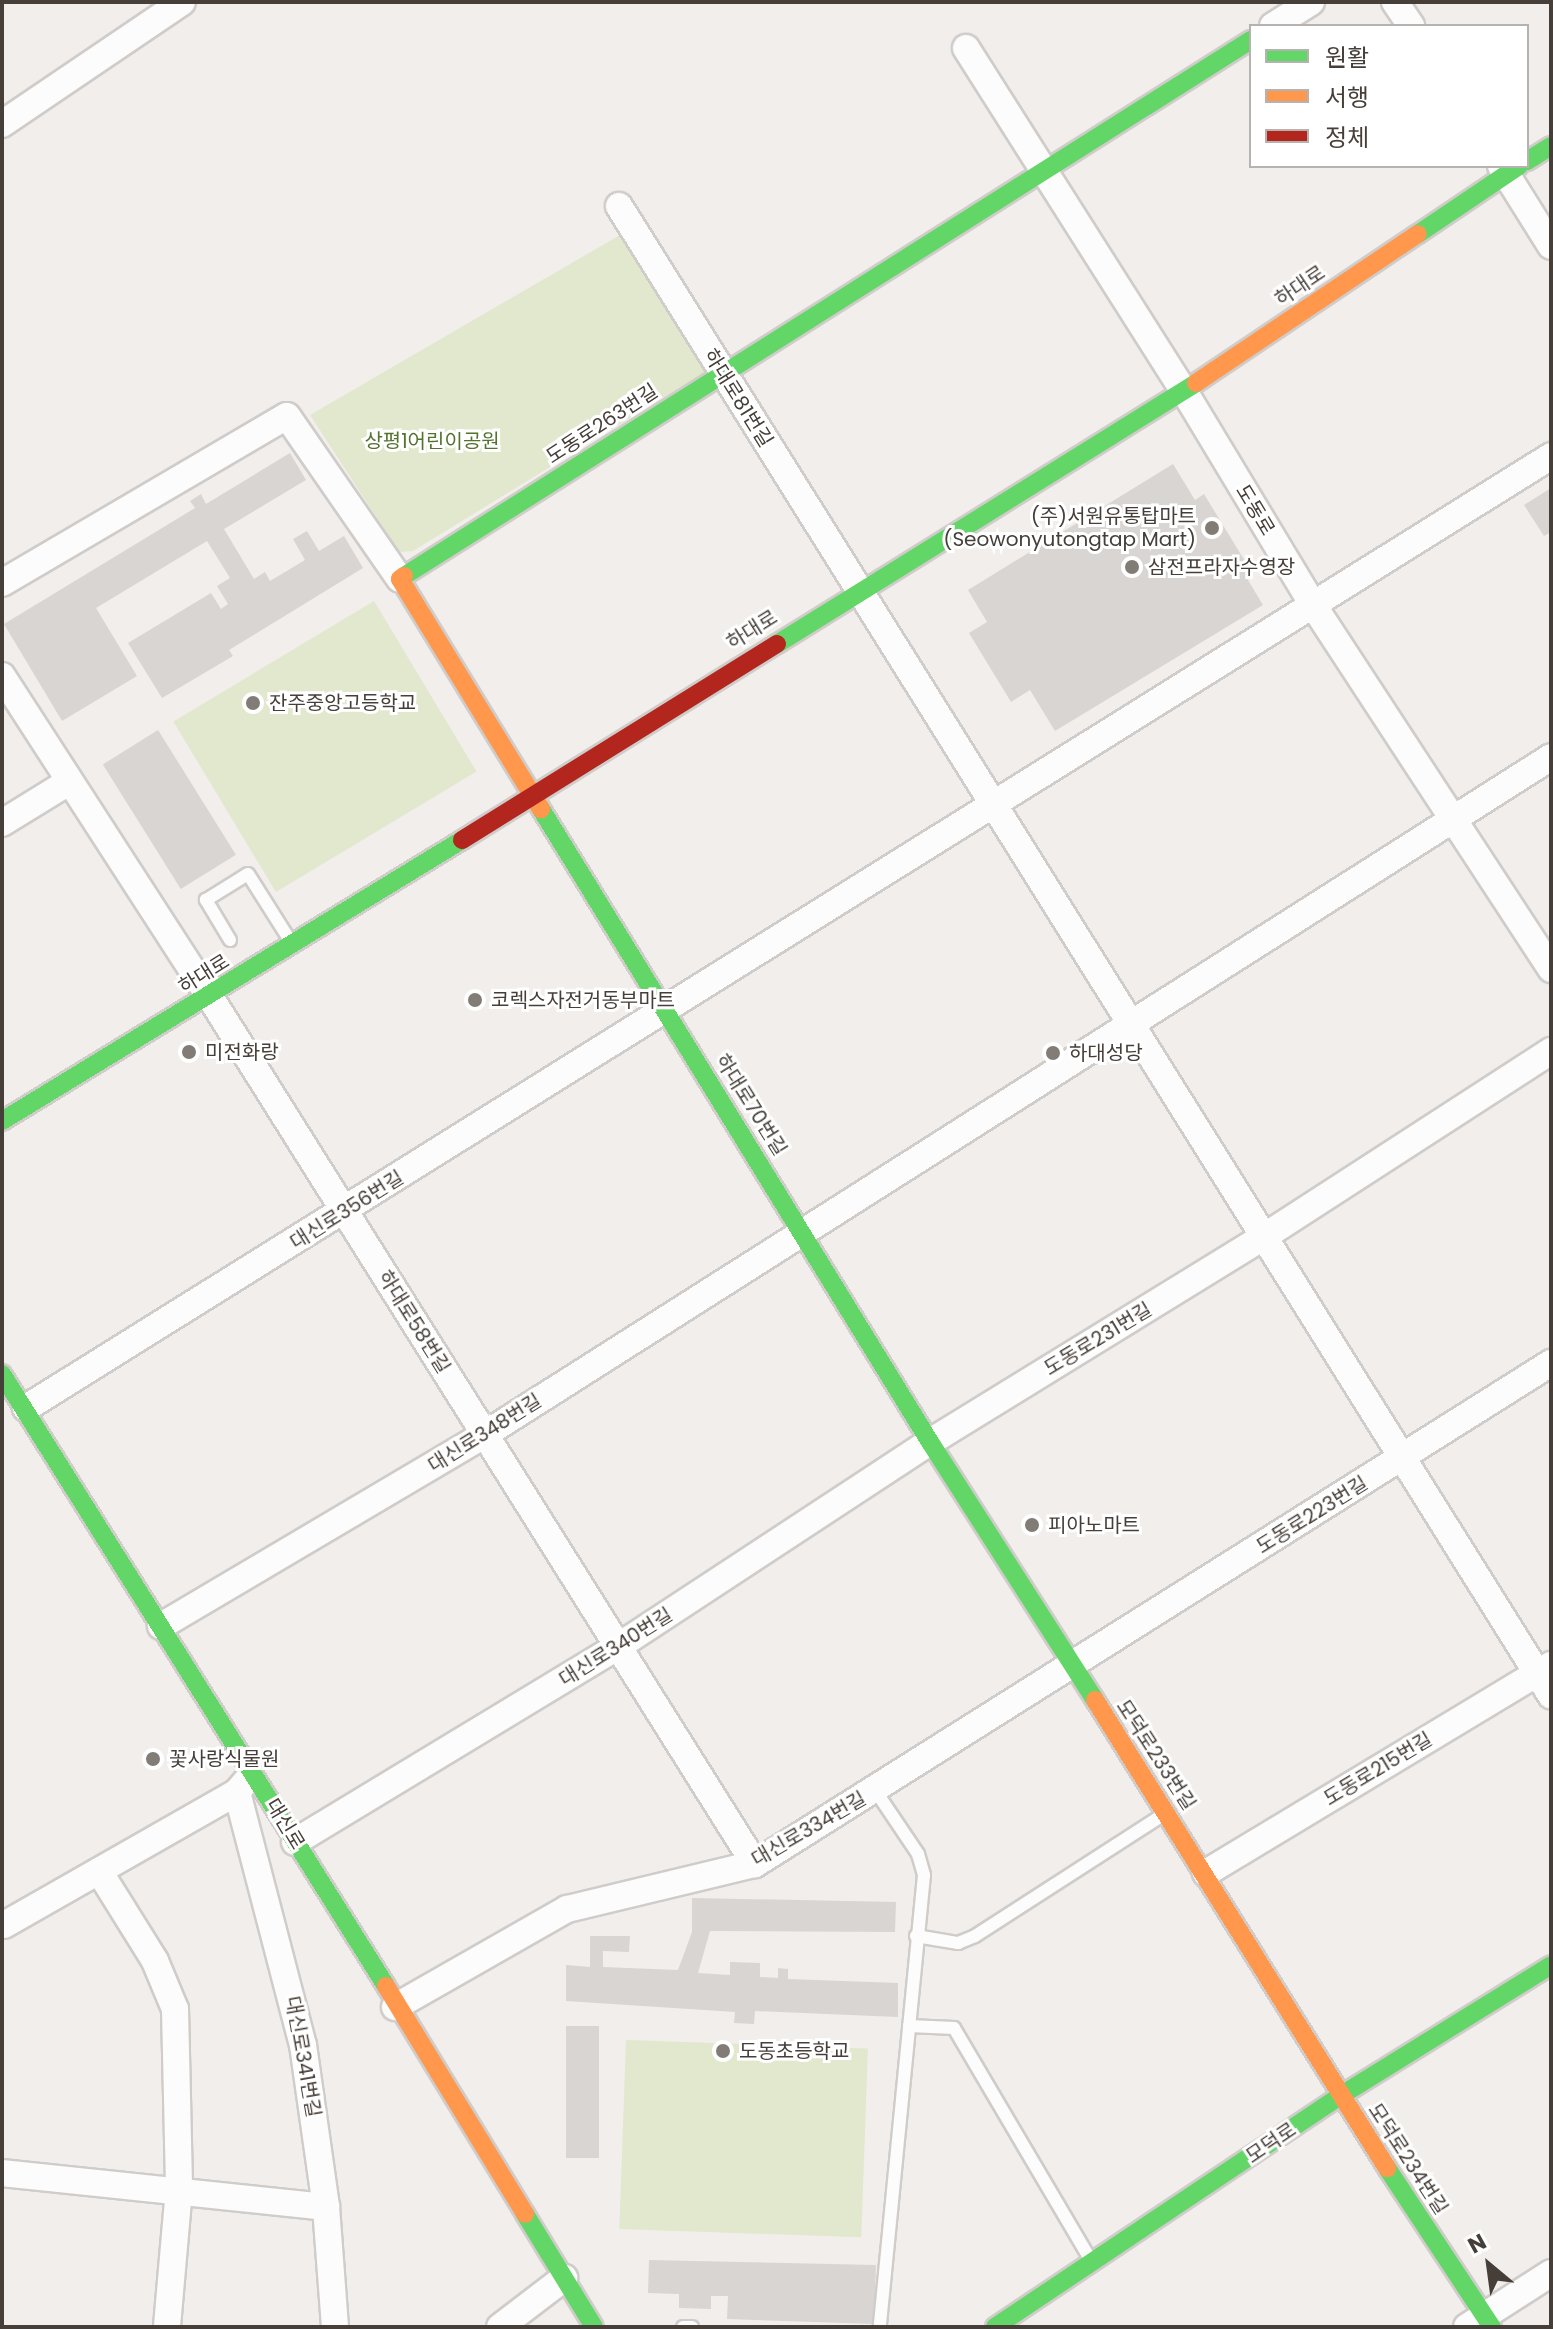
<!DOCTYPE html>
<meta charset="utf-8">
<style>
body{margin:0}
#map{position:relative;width:1553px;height:2329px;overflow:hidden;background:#f1eeeb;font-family:Poppins,"Noto Sans KR",sans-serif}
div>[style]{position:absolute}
.green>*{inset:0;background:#e2e8cd;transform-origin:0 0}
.building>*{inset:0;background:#d9d5d2;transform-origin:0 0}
.roads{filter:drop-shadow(2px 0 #cfccc9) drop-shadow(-2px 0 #cfccc9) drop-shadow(0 2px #cfccc9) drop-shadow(0 -2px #cfccc9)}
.lane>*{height:12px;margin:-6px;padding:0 6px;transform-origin:6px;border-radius:6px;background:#fdfcfc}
.street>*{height:26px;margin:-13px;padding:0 13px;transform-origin:13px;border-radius:13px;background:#fdfcfc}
.fast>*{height:18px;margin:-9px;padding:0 9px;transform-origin:9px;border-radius:9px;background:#63d668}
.slow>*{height:18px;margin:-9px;padding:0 9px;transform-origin:9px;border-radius:9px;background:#ff974d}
.jam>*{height:18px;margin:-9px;padding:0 9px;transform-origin:9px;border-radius:9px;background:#b3261e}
.dots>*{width:22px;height:22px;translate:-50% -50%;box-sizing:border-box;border:4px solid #fff;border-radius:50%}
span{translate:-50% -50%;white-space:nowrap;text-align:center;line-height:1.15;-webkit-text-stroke:6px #fff;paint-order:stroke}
.street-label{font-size:20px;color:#463e38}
.park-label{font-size:20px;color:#53732f}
.poi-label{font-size:20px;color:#463e38}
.right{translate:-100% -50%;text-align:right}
.left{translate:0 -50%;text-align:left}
.frame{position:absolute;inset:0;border:4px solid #463e38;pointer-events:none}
.legend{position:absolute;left:1249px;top:24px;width:280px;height:144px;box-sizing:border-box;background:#fff;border:2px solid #b5b2af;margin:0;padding:10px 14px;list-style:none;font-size:24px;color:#463e38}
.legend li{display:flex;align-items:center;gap:16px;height:40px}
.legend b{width:40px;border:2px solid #b5b2af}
.north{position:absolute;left:1449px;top:2225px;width:80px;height:80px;-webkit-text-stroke:6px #fff;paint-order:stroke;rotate:331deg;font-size:22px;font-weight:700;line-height:32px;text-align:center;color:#463e38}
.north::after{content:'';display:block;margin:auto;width:28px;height:36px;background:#463e38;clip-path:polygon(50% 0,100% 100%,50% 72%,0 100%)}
</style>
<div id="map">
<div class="green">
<div style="clip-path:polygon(620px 235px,705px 372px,413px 551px,399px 552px,310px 415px)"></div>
<div style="left:374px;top:601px;width:199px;height:234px;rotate:59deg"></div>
<div style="left:626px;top:2040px;width:242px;height:189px;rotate:2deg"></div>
</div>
<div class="building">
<div style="clip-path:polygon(290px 453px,306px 480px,224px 529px,254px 579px,265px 572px,270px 581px,305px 560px,293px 539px,307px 531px,319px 551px,344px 536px,363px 568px,229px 650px,233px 656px,162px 698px,128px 643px,211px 593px,221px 609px,228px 604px,217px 586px,230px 578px,207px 541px,96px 608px,137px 676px,62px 721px,4px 624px,195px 508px,190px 501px,201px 494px,206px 504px)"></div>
<div style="clip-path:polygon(1173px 464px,1195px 500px,1204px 494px,1251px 571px,1245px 575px,1263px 605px,1055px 731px,1030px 690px,1011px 702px,969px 633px,987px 622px,968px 590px)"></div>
<div style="clip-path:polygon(1551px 488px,1551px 532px,1544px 536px,1524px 505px)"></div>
<div style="left:158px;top:730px;width:147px;height:65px;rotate:58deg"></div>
<div style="clip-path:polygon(692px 1898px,896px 1902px,895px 1932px,710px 1931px,698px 1973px,730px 1975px,730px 1962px,760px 1963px,760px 1977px,778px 1978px,778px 1968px,788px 1969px,788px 1979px,898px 1983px,898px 2017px,755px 2011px,754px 2024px,734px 2023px,735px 2012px,566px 2001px,566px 1965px,590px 1967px,590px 1936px,630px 1936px,629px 1952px,603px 1951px,603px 1967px,678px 1970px,692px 1932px)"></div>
<div style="left:566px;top:2026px;width:33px;height:132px"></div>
<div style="clip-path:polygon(649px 2260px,876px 2265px,874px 2324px,727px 2319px,728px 2296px,711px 2296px,711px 2309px,679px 2308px,679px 2294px,648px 2293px)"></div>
</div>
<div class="roads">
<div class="lane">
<div style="left:230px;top:940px;width:47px;rotate:-121deg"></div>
<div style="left:206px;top:900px;width:49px;rotate:-31.8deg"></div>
<div style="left:248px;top:874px;width:80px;rotate:57.7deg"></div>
<div style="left:875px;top:1790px;width:77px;rotate:56.1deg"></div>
<div style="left:918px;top:1854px;width:22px;rotate:74deg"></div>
<div style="left:924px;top:1875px;width:454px;rotate:95.6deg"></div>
<div style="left:916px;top:1936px;width:43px;rotate:9.5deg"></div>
<div style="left:958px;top:1943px;width:18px;rotate:-22deg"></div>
<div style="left:975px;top:1936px;width:224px;rotate:-32.8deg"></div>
<div style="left:909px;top:2026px;width:45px;rotate:2.5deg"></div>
<div style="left:954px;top:2028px;width:268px;rotate:59.5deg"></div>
<div style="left:683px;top:2327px;width:9px"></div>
</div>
<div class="street">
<div style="left:1395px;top:2px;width:29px;rotate:56deg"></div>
<div style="left:1273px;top:26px;width:45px;rotate:-32.3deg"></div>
<div style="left:966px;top:48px;width:406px;rotate:57.6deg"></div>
<div style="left:1184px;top:391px;width:250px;rotate:58.9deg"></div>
<div style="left:1313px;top:605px;width:435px;rotate:56.8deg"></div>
<div style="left:2px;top:124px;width:217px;rotate:-34.1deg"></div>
<div style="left:1501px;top:166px;width:94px;rotate:58deg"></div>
<div style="left:619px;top:206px;width:1757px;rotate:57.96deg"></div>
<div style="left:2px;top:583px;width:330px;rotate:-30.4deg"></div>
<div style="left:287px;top:416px;width:198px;rotate:55.3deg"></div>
<div style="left:2px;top:676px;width:382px;rotate:57.1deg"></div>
<div style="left:210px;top:997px;width:1024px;rotate:57.85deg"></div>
<div style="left:2px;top:823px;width:76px;rotate:-31.6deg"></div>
<div style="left:26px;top:1408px;width:1798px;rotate:-31.97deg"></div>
<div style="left:161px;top:1626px;width:375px;rotate:-30.6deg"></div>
<div style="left:484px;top:1435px;width:1264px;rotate:-32.43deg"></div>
<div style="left:237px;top:1792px;width:261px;rotate:75.4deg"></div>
<div style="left:303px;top:2045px;width:164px;rotate:81.9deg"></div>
<div style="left:326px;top:2207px;width:120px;rotate:85.7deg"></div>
<div style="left:295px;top:1842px;width:379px;rotate:-31.2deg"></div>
<div style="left:619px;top:1646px;width:372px;rotate:-33.3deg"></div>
<div style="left:930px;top:1442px;width:393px;rotate:-31.6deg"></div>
<div style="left:1265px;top:1236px;width:341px;rotate:-32.9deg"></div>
<div style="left:99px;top:1871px;width:106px;rotate:58.1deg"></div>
<div style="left:155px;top:1961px;width:52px;rotate:67.4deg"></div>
<div style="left:175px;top:2009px;width:180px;rotate:88.7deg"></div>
<div style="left:179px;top:2189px;width:139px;rotate:95deg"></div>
<div style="left:1206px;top:1873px;width:403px;rotate:-31.1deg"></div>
<div style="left:4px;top:1925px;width:268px;rotate:-29.7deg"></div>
<div style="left:237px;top:1792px;width:16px;rotate:-50deg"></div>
<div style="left:395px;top:2007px;width:198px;rotate:-29.7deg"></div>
<div style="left:567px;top:1909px;width:193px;rotate:-13.5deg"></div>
<div style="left:755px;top:1864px;width:941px;rotate:-32.19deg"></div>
<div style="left:2px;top:2173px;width:326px;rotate:6deg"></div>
<div style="left:500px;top:2327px;width:81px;rotate:-37.4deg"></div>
<div style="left:1467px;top:2327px;width:100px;rotate:-32.7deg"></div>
</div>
<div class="fast">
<div style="left:1527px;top:161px;width:28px;rotate:-32deg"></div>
<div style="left:1418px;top:234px;width:122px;rotate:-34deg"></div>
<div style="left:404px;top:576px;width:1002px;rotate:-32.33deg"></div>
<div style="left:777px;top:644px;width:494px;rotate:-31.9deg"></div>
<div style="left:541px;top:809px;width:743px;rotate:58.43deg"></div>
<div style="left:930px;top:1442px;width:306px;rotate:57.4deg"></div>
<div style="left:2px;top:1121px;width:539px;rotate:-31.42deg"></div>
<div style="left:2px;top:1374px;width:722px;rotate:57.89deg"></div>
<div style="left:1387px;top:2168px;width:191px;rotate:56.6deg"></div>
<div style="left:525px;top:2214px;width:132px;rotate:58.6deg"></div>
<div style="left:995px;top:2327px;width:415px;rotate:-33.8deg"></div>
<div style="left:1340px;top:2096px;width:248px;rotate:-31.8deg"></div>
</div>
<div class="slow">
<div style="left:1196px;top:383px;width:267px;rotate:-33.9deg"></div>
<div style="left:404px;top:576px;width:5px;rotate:143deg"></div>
<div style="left:400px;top:579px;width:270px;rotate:58.5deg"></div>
<div style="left:1095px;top:1700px;width:552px;rotate:58.04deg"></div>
<div style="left:386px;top:1986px;width:267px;rotate:58.6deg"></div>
</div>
<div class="jam">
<div style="left:462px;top:840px;width:371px;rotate:-31.9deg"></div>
</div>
</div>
<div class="dots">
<div style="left:1212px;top:528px;background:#827c77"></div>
<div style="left:1132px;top:567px;background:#827c77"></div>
<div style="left:253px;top:703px;background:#827c77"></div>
<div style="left:475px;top:1000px;background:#827c77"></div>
<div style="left:189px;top:1052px;background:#827c77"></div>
<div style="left:1053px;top:1053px;background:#827c77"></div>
<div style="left:1032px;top:1525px;background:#827c77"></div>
<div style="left:153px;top:1759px;background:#827c77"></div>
<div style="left:723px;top:2051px;background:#827c77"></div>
</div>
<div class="street-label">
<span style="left:1300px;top:286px;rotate:-34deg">하대로</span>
<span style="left:738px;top:398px;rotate:58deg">하대로81번길</span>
<span style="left:602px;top:424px;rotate:-33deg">도동로263번길</span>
<span style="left:1255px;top:510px;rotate:59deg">도동로</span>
<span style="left:752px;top:630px;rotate:-32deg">하대로</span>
<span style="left:204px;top:974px;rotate:-32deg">하대로</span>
<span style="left:751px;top:1105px;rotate:58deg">하대로70번길</span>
<span style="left:347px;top:1210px;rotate:-32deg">대신로356번길</span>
<span style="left:414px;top:1322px;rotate:58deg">하대로58번길</span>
<span style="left:1098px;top:1339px;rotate:-31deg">도동로231번길</span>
<span style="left:485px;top:1433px;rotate:-32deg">대신로348번길</span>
<span style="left:1312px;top:1515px;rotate:-32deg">도동로223번길</span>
<span style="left:616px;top:1647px;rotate:-32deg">대신로340번길</span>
<span style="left:1156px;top:1755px;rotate:57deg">모덕로233번길</span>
<span style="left:1378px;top:1769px;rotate:-31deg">도동로215번길</span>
<span style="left:285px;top:1824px;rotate:59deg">대신로</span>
<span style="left:809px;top:1829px;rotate:-30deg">대신로334번길</span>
<span style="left:303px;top:2057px;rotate:80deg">대신로341번길</span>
<span style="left:1271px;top:2143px;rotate:-34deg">모덕로</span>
<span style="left:1408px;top:2159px;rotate:57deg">모덕로234번길</span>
</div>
<div class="park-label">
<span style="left:432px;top:441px">상평1어린이공원</span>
</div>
<div class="poi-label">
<span class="right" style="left:1196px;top:528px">(주)서원유통탑마트<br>(Seowonyutongtap Mart)</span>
<span class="left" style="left:1148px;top:567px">삼전프라자수영장</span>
<span class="left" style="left:269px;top:703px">잔주중앙고등학교</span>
<span class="left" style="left:491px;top:1000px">코렉스자전거동부마트</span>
<span class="left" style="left:205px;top:1052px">미전화랑</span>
<span class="left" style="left:1069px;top:1053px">하대성당</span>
<span class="left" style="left:1048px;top:1525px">피아노마트</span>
<span class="left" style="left:169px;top:1759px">꽃사랑식물원</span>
<span class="left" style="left:739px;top:2051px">도동초등학교</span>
</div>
<div class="frame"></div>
<ul class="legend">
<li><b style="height:10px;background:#63d668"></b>원활</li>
<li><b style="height:10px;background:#ff974d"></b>서행</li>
<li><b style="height:10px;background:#b3261e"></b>정체</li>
</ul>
<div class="north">N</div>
</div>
